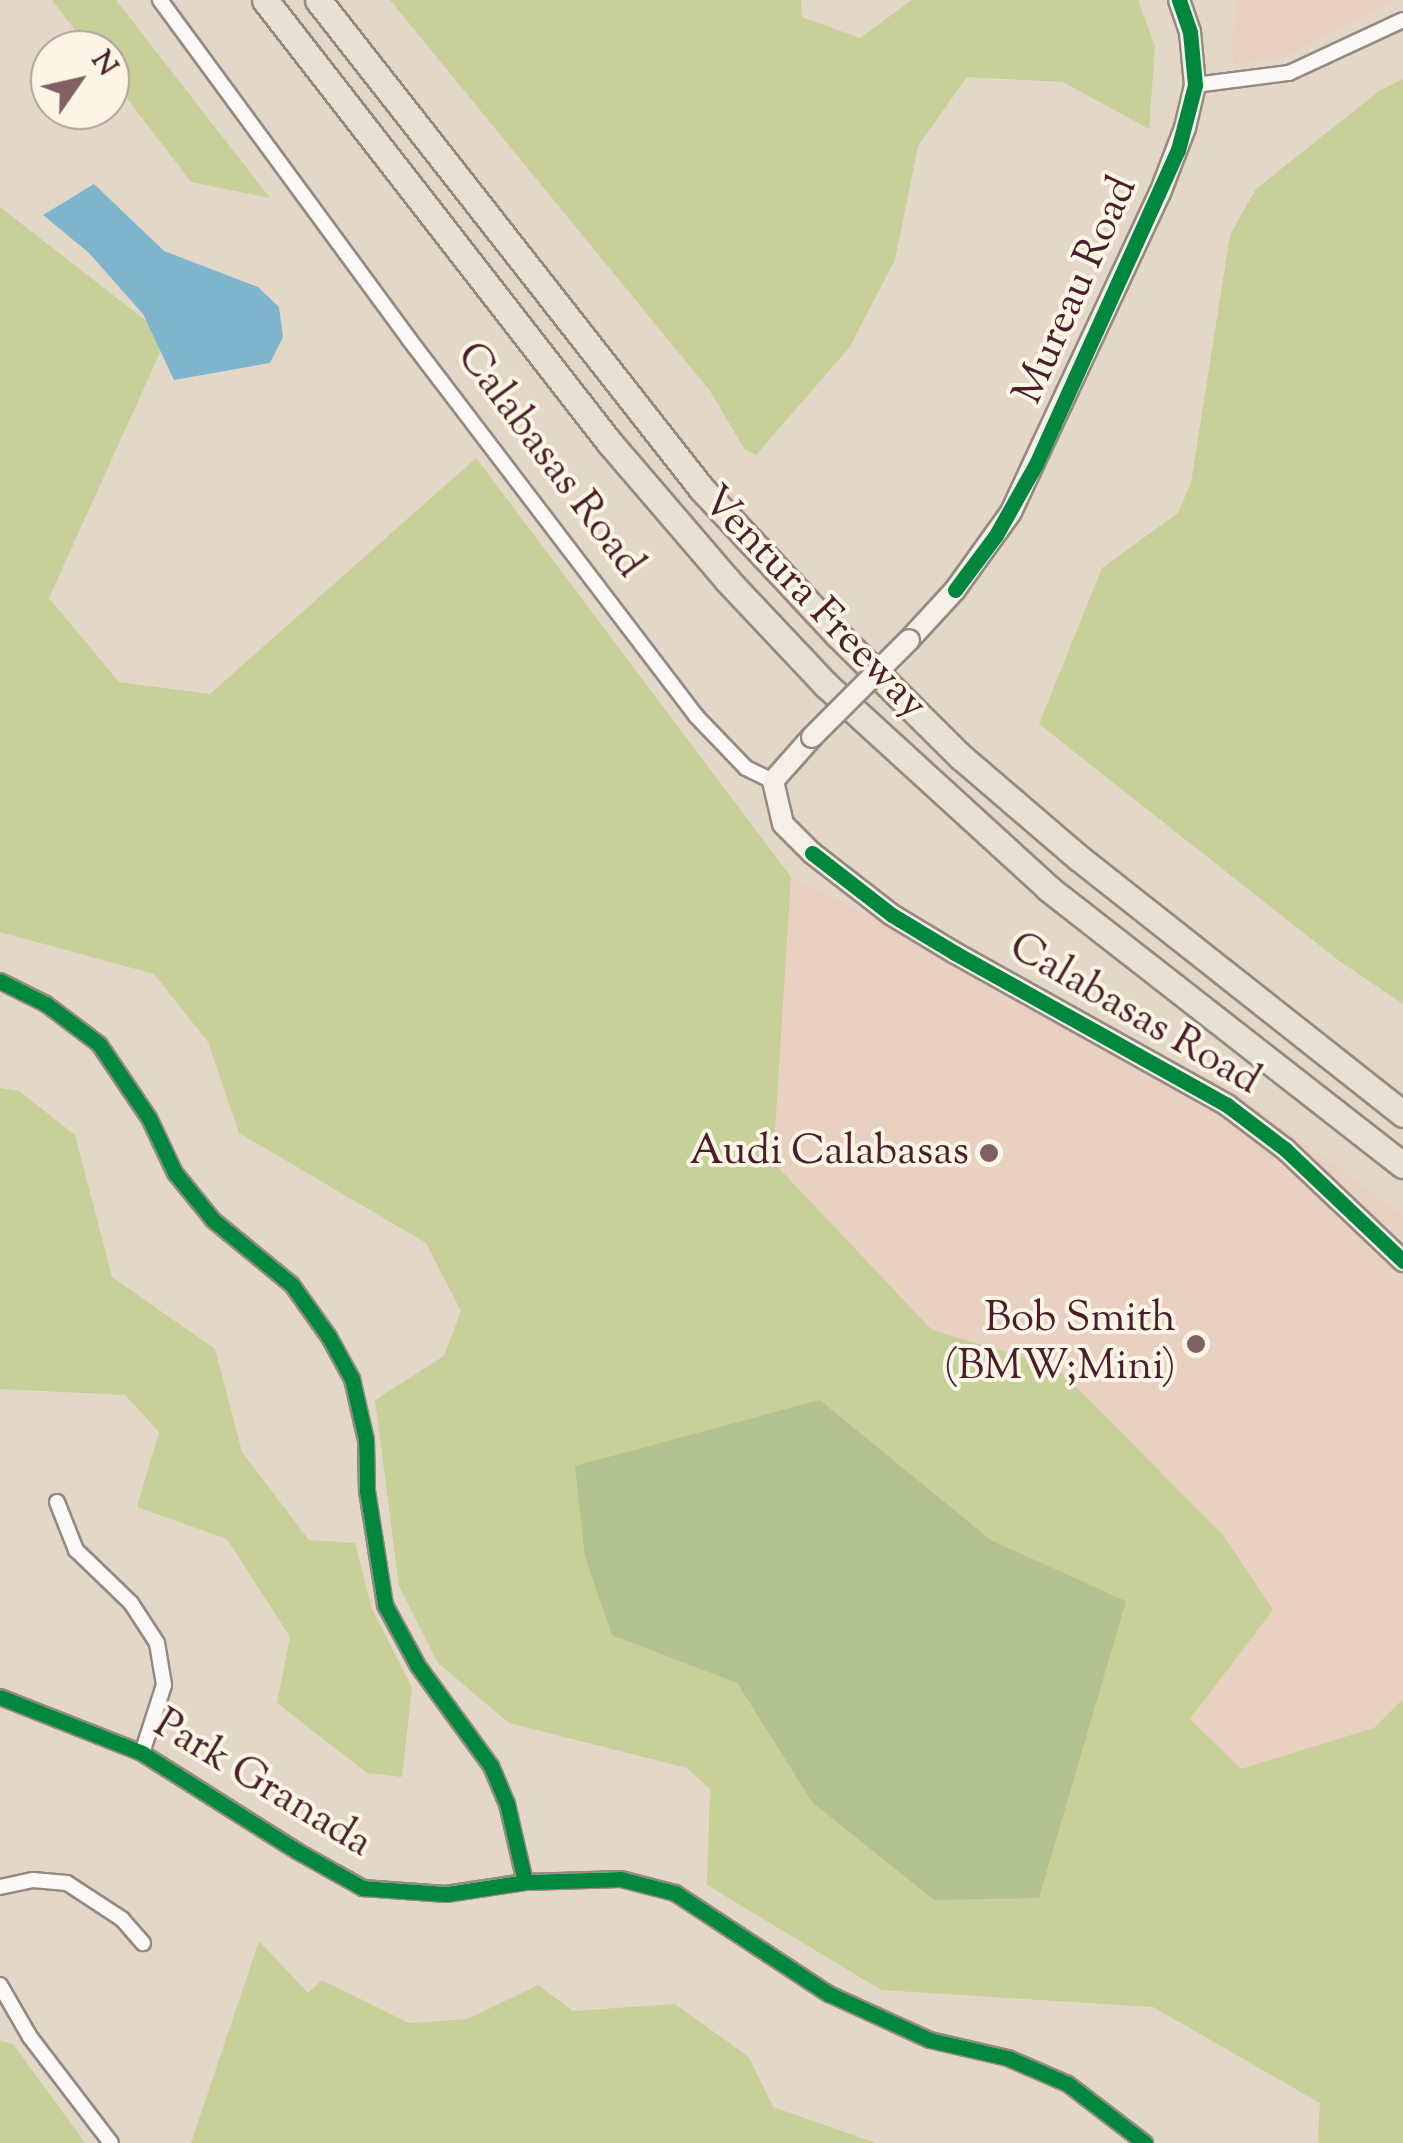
<!DOCTYPE html>
<style>
body{margin:0}
#map{position:relative;width:1403px;height:2143px;overflow:hidden;background:#e3d8c7;font-family:"Sorts Mill Goudy",serif}
div>[style]{position:absolute}
.built>*{inset:0;background:#e9d1c1}
.green>*{inset:0;background:#c6d098}
.forest>*{inset:0;background:#b3c190}
.water>*{inset:0;background:#7eb4cc}
.roads{filter:drop-shadow(2px 0 #958982) drop-shadow(-2px 0 #958982) drop-shadow(0 2px #958982) drop-shadow(0 -2px #958982)}
.street>*{height:14px;margin:-7px;padding:0 7px;transform-origin:7px;border-radius:7px;background:#fbf9f7}
.secondary>*{height:20px;margin:-10px;padding:0 10px;transform-origin:10px;border-radius:10px;background:#f4efe8}
.highway>*{height:25px;margin:-12.5px;padding:0 12.5px;transform-origin:12.5px;border-radius:12.5px;background:#e9e0d4}
.bridges{filter:drop-shadow(2px 0 #958982) drop-shadow(-2px 0 #958982) drop-shadow(0 2px #958982) drop-shadow(0 -2px #958982)}
.secondary-bridge>*{height:20px;margin:-10px;padding:0 10px;transform-origin:10px;border-radius:10px;background:#f4efe8}
.cycleway>*{height:15px;margin:-7.5px;padding:0 7.5px;transform-origin:7.5px;border-radius:7.5px;background:#00873e}
.dots>*{width:28px;height:28px;translate:-50% -50%;box-sizing:border-box;border:5px solid #fcf5e5;border-radius:50%}
span{translate:-50% -50%;white-space:nowrap;text-align:center;line-height:1.15;-webkit-text-stroke:8px #fcf5e5;paint-order:stroke}
.street-label{font-size:42px;color:#4a1f2b}
.poi-label{font-size:42px;color:#4a1f2b}
.right{translate:-100% -50%;text-align:right}
.north{position:absolute;left:30px;top:30px;width:100px;height:100px;box-sizing:border-box;background:#fcf5e5;border:2px solid #b59f9b;border-radius:50%;rotate:56deg;font-size:28px;font-weight:700;line-height:40px;text-align:center;color:#4a1f2b}
.north::after{content:'';display:block;margin:auto;width:35px;height:45px;background:#806062;clip-path:polygon(50% 0,100% 100%,50% 72%,0 100%)}
</style>
<div id="map">
<div class="built">
<div style="clip-path:polygon(1238px 0,1397px 0,1284px 57px,1234px 64px,1232px 41px)"></div>
<div style="clip-path:polygon(791px 877px,1228px 1087px,1403px 1215px,1403px 1699px,1374px 1728px,1241px 1770px,1190px 1719px,1273px 1610px,1056px 1367px,932px 1331px,773px 1162px)"></div>
</div>
<div class="green">
<div style="clip-path:polygon(52px 0,116px 0,270px 198px,191px 182px,110px 76px,110px 50px,90px 50px)"></div>
<div style="clip-path:polygon(390px 0,801px 0,802px 17px,860px 38px,912px 0,1138px 0,1155px 46px,1149px 129px,1063px 82px,967px 77px,918px 146px,895px 260px,849px 348px,756px 455px,745px 450px,710px 391px)"></div>
<div style="clip-path:polygon(1403px 79px,1403px 1004px,1338px 960px,1039px 724px,1102px 568px,1178px 513px,1191px 483px,1230px 235px,1256px 189px,1379px 91px)"></div>
<div style="clip-path:polygon(evenodd,0 207px,167px 337px,49px 598px,119px 682px,210px 694px,476px 458px,791px 877px,773px 1162px,932px 1330px,1056px 1367px,1223px 1535px,1273px 1610px,1190px 1719px,1241px 1769px,1374px 1728px,1403px 1699px,1403px 2143px,1318px 2143px,1320px 2103px,1153px 2007px,881px 1990px,707px 1885px,710px 1789px,687px 1768px,509px 1723px,438px 1663px,399px 1586px,375px 1400px,444px 1356px,461px 1311px,426px 1243px,239px 1133px,208px 1042px,154px 974px,0 932px,0 207px,820px 1400px,991px 1540px,1126px 1601px,812px 1802px,737px 1683px,820px 1400px)"></div>
<div style="clip-path:polygon(0 1088px,19px 1091px,75px 1135px,112px 1277px,215px 1349px,242px 1452px,309px 1540px,355px 1543px,372px 1609px,412px 1687px,402px 1777px,367px 1773px,277px 1703px,290px 1637px,227px 1539px,137px 1507px,159px 1432px,125px 1395px,0 1389px)"></div>
<div style="clip-path:polygon(259px 1941px,308px 1993px,322px 1980px,409px 2023px,468px 2019px,538px 1985px,573px 2011px,675px 2004px,749px 2057px,773px 2107px,876px 2143px,191px 2143px)"></div>
<div style="clip-path:polygon(0 2040px,14px 2045px,85px 2143px,0 2143px)"></div>
</div>
<div class="forest">
<div style="clip-path:polygon(820px 1400px,991px 1540px,1126px 1601px,1039px 1898px,934px 1900px,812px 1802px,737px 1683px,612px 1635px,585px 1557px,575px 1466px)"></div>
</div>
<div class="water">
<div style="clip-path:polygon(94px 184px,164px 251px,258px 287px,279px 307px,283px 337px,270px 363px,174px 380px,143px 314px,89px 253px,43px 215px)"></div>
</div>
<div class="roads">
<div class="street">
<div style="left:160px;top:0;width:421px;rotate:53.7deg"></div>
<div style="left:409px;top:339px;width:474px;rotate:52.7deg"></div>
<div style="left:696px;top:716px;width:72px;rotate:46.1deg"></div>
<div style="left:746px;top:768px;width:30px;rotate:26deg"></div>
<div style="left:1195px;top:85px;width:95px;rotate:-7.3deg"></div>
<div style="left:1289px;top:73px;width:126px;rotate:-24.9deg"></div>
<div style="left:0;top:981px;width:51px;rotate:26.6deg"></div>
<div style="left:46px;top:1004px;width:66px;rotate:37deg"></div>
<div style="left:99px;top:1044px;width:89px;rotate:56deg"></div>
<div style="left:149px;top:1118px;width:61px;rotate:64.7deg"></div>
<div style="left:175px;top:1173px;width:60px;rotate:51deg"></div>
<div style="left:213px;top:1220px;width:102px;rotate:39.4deg"></div>
<div style="left:292px;top:1285px;width:64px;rotate:54.6deg"></div>
<div style="left:329px;top:1337px;width:48px;rotate:61.3deg"></div>
<div style="left:352px;top:1379px;width:63px;rotate:77.1deg"></div>
<div style="left:366px;top:1440px;width:51px;rotate:88.9deg"></div>
<div style="left:367px;top:1491px;width:115px;rotate:81deg"></div>
<div style="left:385px;top:1605px;width:69px;rotate:61.6deg"></div>
<div style="left:418px;top:1666px;width:124px;rotate:53.9deg"></div>
<div style="left:491px;top:1766px;width:41px;rotate:67.2deg"></div>
<div style="left:507px;top:1804px;width:80px;rotate:77deg"></div>
<div style="left:57px;top:1502px;width:52px;rotate:68.4deg"></div>
<div style="left:76px;top:1550px;width:76px;rotate:43.9deg"></div>
<div style="left:131px;top:1603px;width:48px;rotate:57deg"></div>
<div style="left:157px;top:1643px;width:43px;rotate:80.5deg"></div>
<div style="left:164px;top:1685px;width:71px;rotate:107.9deg"></div>
<div style="left:0;top:1697px;width:153px;rotate:21.5deg"></div>
<div style="left:142px;top:1753px;width:183px;rotate:32.3deg"></div>
<div style="left:297px;top:1851px;width:76px;rotate:29.3deg"></div>
<div style="left:363px;top:1888px;width:83px;rotate:4.1deg"></div>
<div style="left:446px;top:1894px;width:80px;rotate:-8.6deg"></div>
<div style="left:525px;top:1882px;width:96px;rotate:-1.8deg"></div>
<div style="left:621px;top:1879px;width:56px;rotate:14.5deg"></div>
<div style="left:675px;top:1893px;width:184px;rotate:33.3deg"></div>
<div style="left:829px;top:1994px;width:111px;rotate:24.5deg"></div>
<div style="left:930px;top:2040px;width:80px;rotate:13deg"></div>
<div style="left:1008px;top:2058px;width:65px;rotate:23.4deg"></div>
<div style="left:1068px;top:2084px;width:97px;rotate:37.5deg"></div>
<div style="left:0;top:1887px;width:34px;rotate:-12deg"></div>
<div style="left:33px;top:1880px;width:34px;rotate:5deg"></div>
<div style="left:67px;top:1883px;width:66px;rotate:33.2deg"></div>
<div style="left:122px;top:1919px;width:32px;rotate:49deg"></div>
<div style="left:0;top:1985px;width:60px;rotate:60deg"></div>
<div style="left:30px;top:2037px;width:133px;rotate:52.6deg"></div>
</div>
<div class="secondary">
<div style="left:909px;top:640px;width:68px;rotate:-47.4deg"></div>
<div style="left:955px;top:590px;width:96px;rotate:-54.3deg"></div>
<div style="left:1011px;top:512px;width:352px;rotate:-65deg"></div>
<div style="left:1160px;top:193px;width:70px;rotate:-69deg"></div>
<div style="left:1185px;top:128px;width:44px;rotate:-76.9deg"></div>
<div style="left:1195px;top:85px;width:53px;rotate:-95.4deg"></div>
<div style="left:1190px;top:32px;width:34px;rotate:-109deg"></div>
<div style="left:812px;top:737px;width:59px;rotate:131.6deg"></div>
<div style="left:773px;top:781px;width:44px;rotate:76.9deg"></div>
<div style="left:783px;top:824px;width:41px;rotate:45deg"></div>
<div style="left:812px;top:853px;width:101px;rotate:37.8deg"></div>
<div style="left:892px;top:915px;width:74px;rotate:31.1deg"></div>
<div style="left:955px;top:953px;width:312px;rotate:29.2deg"></div>
<div style="left:1227px;top:1105px;width:73px;rotate:37.2deg"></div>
<div style="left:1285px;top:1149px;width:163px;rotate:43.5deg"></div>
</div>
<div class="highway">
<div style="left:265px;top:0;width:560px;rotate:52.11deg"></div>
<div style="left:609px;top:442px;width:183px;rotate:49.4deg"></div>
<div style="left:728px;top:581px;width:143px;rotate:46.7deg"></div>
<div style="left:826px;top:685px;width:301px;rotate:42.4deg"></div>
<div style="left:1048px;top:888px;width:450px;rotate:38deg"></div>
<div style="left:318px;top:0;width:620px;rotate:51.87deg"></div>
<div style="left:701px;top:488px;width:200px;rotate:47deg"></div>
<div style="left:837px;top:634px;width:175px;rotate:44.8deg"></div>
<div style="left:961px;top:757px;width:155px;rotate:40.6deg"></div>
<div style="left:1079px;top:858px;width:413px;rotate:38.3deg"></div>
</div>
</div>
<div class="bridges">
<div class="secondary-bridge">
<div style="left:812px;top:737px;width:137px;rotate:-45deg"></div>
</div>
</div>
<div class="cycleway">
<div style="left:955px;top:590px;width:69px;rotate:-53.3deg"></div>
<div style="left:996px;top:535px;width:81px;rotate:-60.6deg"></div>
<div style="left:1036px;top:464px;width:345px;rotate:-65.7deg"></div>
<div style="left:1178px;top:150px;width:67px;rotate:-75.3deg"></div>
<div style="left:1195px;top:85px;width:53px;rotate:-95.4deg"></div>
<div style="left:1190px;top:32px;width:34px;rotate:-109deg"></div>
<div style="left:812px;top:853px;width:101px;rotate:37.8deg"></div>
<div style="left:892px;top:915px;width:74px;rotate:31.1deg"></div>
<div style="left:955px;top:953px;width:312px;rotate:29.2deg"></div>
<div style="left:1227px;top:1105px;width:73px;rotate:37.2deg"></div>
<div style="left:1285px;top:1149px;width:163px;rotate:43.5deg"></div>
<div style="left:0;top:981px;width:51px;rotate:26.6deg"></div>
<div style="left:46px;top:1004px;width:66px;rotate:37deg"></div>
<div style="left:99px;top:1044px;width:89px;rotate:56deg"></div>
<div style="left:149px;top:1118px;width:61px;rotate:64.7deg"></div>
<div style="left:175px;top:1173px;width:60px;rotate:51deg"></div>
<div style="left:213px;top:1220px;width:102px;rotate:39.4deg"></div>
<div style="left:292px;top:1285px;width:64px;rotate:54.6deg"></div>
<div style="left:329px;top:1337px;width:48px;rotate:61.3deg"></div>
<div style="left:352px;top:1379px;width:63px;rotate:77.1deg"></div>
<div style="left:366px;top:1440px;width:51px;rotate:88.9deg"></div>
<div style="left:367px;top:1491px;width:115px;rotate:81deg"></div>
<div style="left:385px;top:1605px;width:69px;rotate:61.6deg"></div>
<div style="left:418px;top:1666px;width:124px;rotate:53.9deg"></div>
<div style="left:491px;top:1766px;width:41px;rotate:67.2deg"></div>
<div style="left:507px;top:1804px;width:80px;rotate:77deg"></div>
<div style="left:0;top:1697px;width:153px;rotate:21.5deg"></div>
<div style="left:142px;top:1753px;width:183px;rotate:32.3deg"></div>
<div style="left:297px;top:1851px;width:76px;rotate:29.3deg"></div>
<div style="left:363px;top:1888px;width:83px;rotate:4.1deg"></div>
<div style="left:446px;top:1894px;width:80px;rotate:-8.6deg"></div>
<div style="left:525px;top:1882px;width:96px;rotate:-1.8deg"></div>
<div style="left:621px;top:1879px;width:56px;rotate:14.5deg"></div>
<div style="left:675px;top:1893px;width:184px;rotate:33.3deg"></div>
<div style="left:829px;top:1994px;width:111px;rotate:24.5deg"></div>
<div style="left:930px;top:2040px;width:80px;rotate:13deg"></div>
<div style="left:1008px;top:2058px;width:65px;rotate:23.4deg"></div>
<div style="left:1068px;top:2084px;width:97px;rotate:37.5deg"></div>
</div>
<div class="dots">
<div style="left:989px;top:1153px;background:#806062"></div>
<div style="left:1196px;top:1344px;background:#806062"></div>
</div>
<div class="street-label">
<span style="left:1077px;top:291px;rotate:-66deg">Mureau Road</span>
<span style="left:549px;top:461px;rotate:53deg">Calabasas Road</span>
<span style="left:813px;top:604px;rotate:46deg">Ventura Freeway</span>
<span style="left:1134px;top:1015px;rotate:30deg">Calabasas Road</span>
<span style="left:262px;top:1785px;rotate:31deg">Park Granada</span>
</div>
<div class="poi-label">
<span class="right" style="left:969px;top:1153px">Audi Calabasas</span>
<span class="right" style="left:1176px;top:1344px">Bob Smith<br>(BMW;Mini)</span>
</div>
<div class="north">N</div>
</div>
